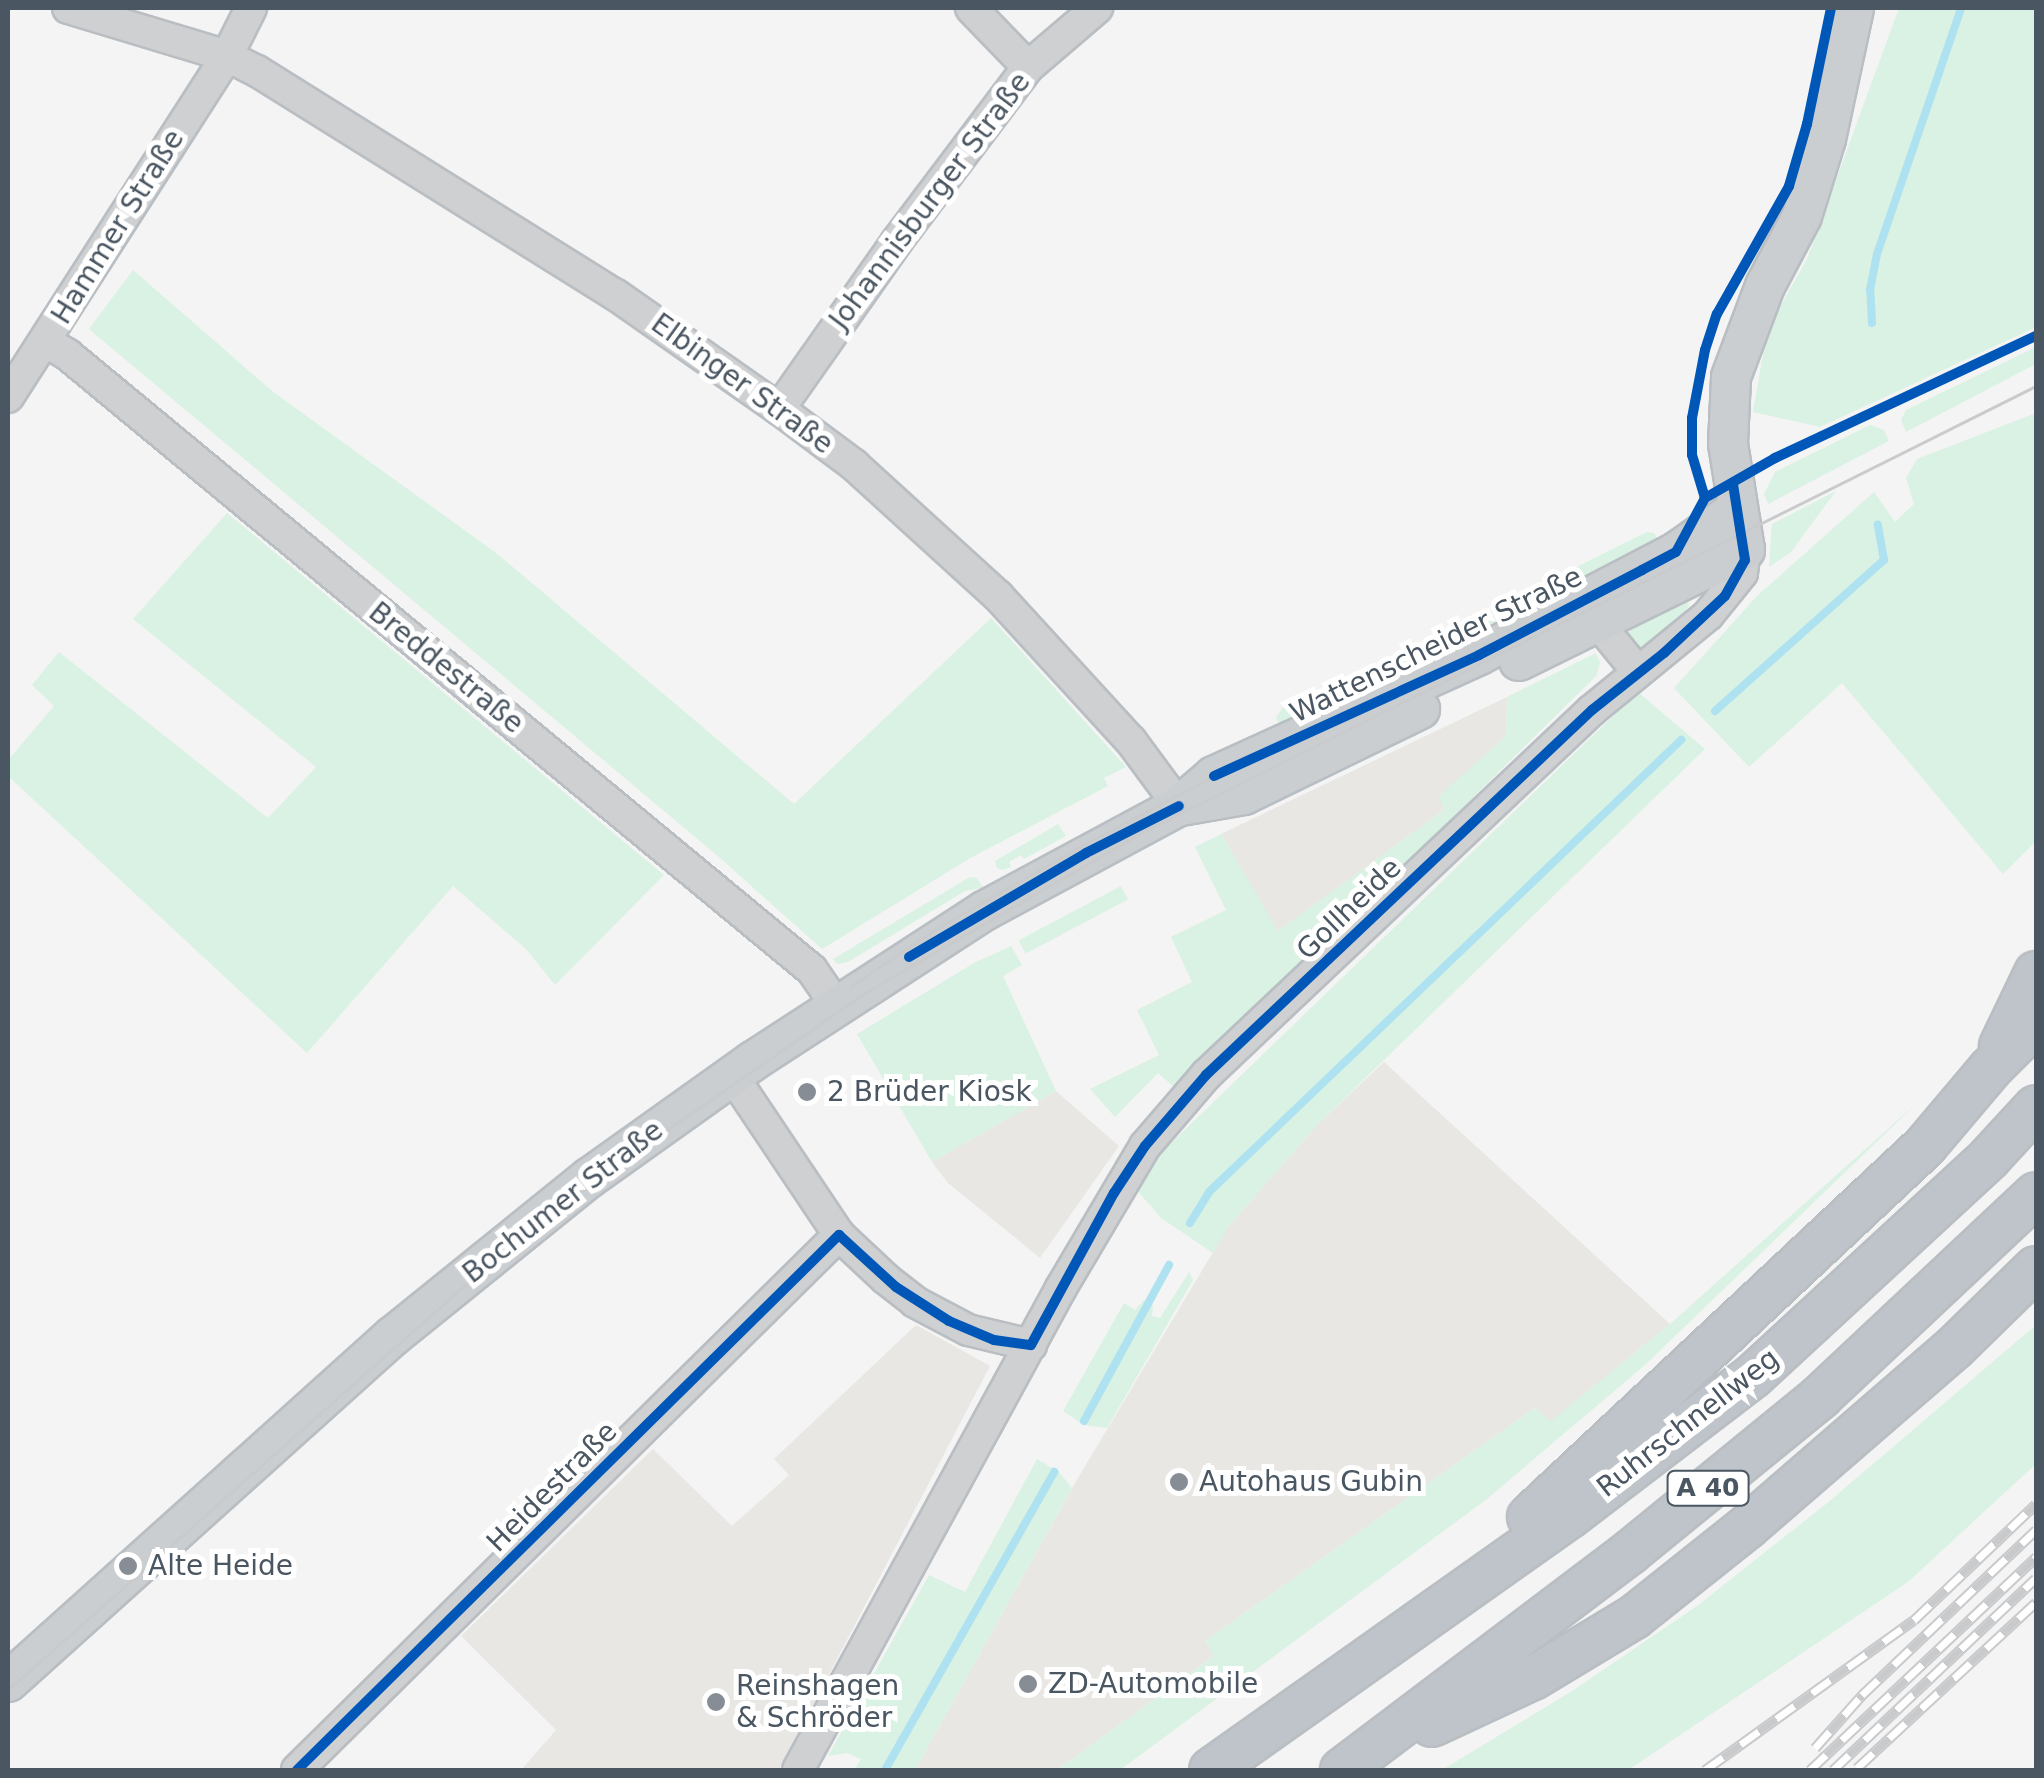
<!DOCTYPE html>
<meta charset="utf-8">
<style>
body{margin:0}
#map{position:relative;width:2044px;height:1778px;overflow:hidden;background:#f4f4f4;font-family:"DejaVu Sans",sans-serif}
div>[style]{position:absolute}
.commercial>*{inset:0;background:#e8e7e3}
.green>*{inset:0;background:#d9f2e3;transform-origin:0 0}
.stream>*{height:8px;margin:-4px;padding:0 4px;transform-origin:4px;border-radius:4px;background:#aee2f0}
.roads{filter:drop-shadow(2px 0 #b9bec3) drop-shadow(-2px 0 #b9bec3) drop-shadow(0 2px #b9bec3) drop-shadow(0 -2px #b9bec3)}
.minor>*{height:30px;margin:-15px;padding:0 15px;transform-origin:15px;border-radius:15px;background:#ced0d2}
.major>*{height:38px;margin:-19px;padding:0 19px;transform-origin:19px;border-radius:19px;background:#caced1}
.highway>*{height:42px;margin:-21px;padding:0 21px;transform-origin:21px;border-radius:21px;background:#bec4c9}
.tram>*{height:2.5px;margin:-1.25px;padding:0 1.25px;transform-origin:1.25px;border-radius:1.25px;background:#c9cacc}
.rail>*{height:11px;margin-top:-5.5px;transform-origin:0;background:repeating-linear-gradient(90deg,#fff 0 22px,#c9cacc 0 44px);box-sizing:border-box;border-block:2px solid #c9cacc}
.cycleway>*{height:10px;margin:-5px;padding:0 5px;transform-origin:5px;border-radius:5px;background:#0057b8}
.dots>*{width:28px;height:28px;translate:-50% -50%;box-sizing:border-box;border:5px solid #fff;border-radius:50%}
span{translate:-50% -50%;white-space:nowrap;text-align:center;line-height:1.15;-webkit-text-stroke:10px #fff;paint-order:stroke}
.shield-label span{padding:2px 8px;background:#fff;border:2px solid;border-radius:8px;-webkit-text-stroke-width:0}
.shield-label{font-size:25px;color:#4a5661;font-weight:700}
.street-label{font-size:28px;color:#4a5661}
.poi-label{font-size:28px;color:#4a5661}
.left{translate:0 -50%;text-align:left}
.frame{position:absolute;inset:0;border:10px solid #4a5661;pointer-events:none}
</style>
<div id="map">
<div class="commercial">
<div style="clip-path:polygon(1507px 697px,1506px 736px,1440px 796px,1444px 810px,1277px 932px,1221px 834px)"></div>
<div style="clip-path:polygon(1384px 1062px,1670px 1324px,1551px 1422px,1535px 1408px,1205px 1641px,1214px 1656px,1057px 1770px,915px 1770px,1075px 1483px,1228px 1227px,1318px 1124px)"></div>
<div style="clip-path:polygon(1056px 1091px,1119px 1146px,1040px 1258px,948px 1183px,932px 1162px)"></div>
<div style="clip-path:polygon(916px 1325px,990px 1366px,779px 1770px,521px 1770px,556px 1730px,461px 1636px,653px 1449px,732px 1526px,789px 1475px,774px 1459px)"></div>
</div>
<div class="green">
<div style="clip-path:polygon(1899px 8px,2036px 8px,2036px 327px,1820px 427px,1753px 412px,1767px 330px,1807px 259px)"></div>
<div style="clip-path:polygon(133px 270px,272px 391px,496px 553px,794px 804px,991px 618px,1126px 767px,1104px 778px,1108px 786px,972px 857px,822px 949px,719px 857px,89px 329px)"></div>
<div style="clip-path:polygon(2036px 347px,2036px 364px,1906px 432px,1901px 420px,1906px 410px)"></div>
<div style="clip-path:polygon(2036px 413px,2036px 841px,2003px 874px,1842px 683px,1749px 767px,1674px 688px,1757px 596px,1874px 492px,1895px 522px,1914px 504px,1906px 478px,1917px 459px)"></div>
<div style="clip-path:polygon(1870px 425px,1884px 430px,1889px 441px,1768px 504px,1764px 494px,1775px 472px)"></div>
<div style="clip-path:polygon(1836px 491px,1791px 552px,1769px 567px,1772px 524px)"></div>
<div style="clip-path:polygon(227px 513px,664px 875px,555px 985px,526px 949px,453px 886px,307px 1053px,8px 776px,8px 760px,54px 706px,32px 685px,59px 652px,268px 818px,316px 767px,133px 619px)"></div>
<div style="clip-path:polygon(1647px 532px,1654px 533px,1659px 542px,1280px 726px,1276px 717px,1284px 706px,1428px 641px)"></div>
<div style="clip-path:polygon(1687px 599px,1689px 606px,1673px 626px,1642px 650px,1626px 633px)"></div>
<div style="clip-path:polygon(1596px 653px,1600px 663px,1596px 676px,1249px 1018px,1174px 1087px,1158px 1073px,1115px 1117px,1090px 1089px,1159px 1055px,1137px 1010px,1192px 982px,1171px 937px,1226px 910px,1195px 847px,1221px 834px,1278px 931px,1444px 810px,1439px 796px,1506px 736px,1507px 697px)"></div>
<div style="clip-path:polygon(1638px 692px,1705px 749px,1318px 1124px,1228px 1227px,1213px 1253px,1161px 1218px,1136px 1189px,1166px 1148px)"></div>
<div style="clip-path:polygon(1058px 824px,1066px 836px,1024px 859px,1021px 855px,1009px 862px,1011px 867px,1003px 870px,997px 868px,995px 861px)"></div>
<div style="clip-path:polygon(970px 877px,977px 878px,983px 888px,965px 891px,848px 962px,837px 964px,833px 959px)"></div>
<div style="left:1121px;top:886px;width:15px;height:116px;rotate:62deg"></div>
<div style="clip-path:polygon(1011px 946px,1022px 965px,1003px 976px,1056px 1091px,932px 1162px,857px 1034px,974px 963px)"></div>
<div style="clip-path:polygon(1918px 1102px,1646px 1364px,1487px 1499px,1120px 1770px,1057px 1770px,1214px 1656px,1205px 1641px,1535px 1408px,1551px 1421px,1670px 1324px)"></div>
<div style="clip-path:polygon(1189px 1272px,1193px 1280px,1107px 1428px,1084px 1425px,1063px 1411px,1124px 1303px,1135px 1310px,1144px 1300px,1153px 1305px,1152px 1316px,1160px 1318px)"></div>
<div style="clip-path:polygon(2036px 1325px,2036px 1464px,1908px 1582px,1628px 1770px,1442px 1770px,1572px 1691px,1697px 1606px,1826px 1504px)"></div>
<div style="clip-path:polygon(1037px 1459px,1059px 1472px,1072px 1488px,915px 1770px,854px 1770px,861px 1759px,847px 1753px,828px 1756px,929px 1575px,965px 1592px)"></div>
</div>
<div class="stream">
<div style="left:1872px;top:323px;width:33px;rotate:-93deg"></div>
<div style="left:1870px;top:290px;width:37px;rotate:-79deg"></div>
<div style="left:1877px;top:254px;width:260px;rotate:-71.1deg"></div>
<div style="left:1715px;top:711px;width:227px;rotate:-41.8deg"></div>
<div style="left:1884px;top:560px;width:36px;rotate:-100deg"></div>
<div style="left:1190px;top:1223px;width:36px;rotate:-58deg"></div>
<div style="left:1209px;top:1192px;width:654px;rotate:-43.76deg"></div>
<div style="left:1084px;top:1421px;width:178px;rotate:-61.4deg"></div>
<div style="left:885px;top:1770px;width:343px;rotate:-60.4deg"></div>
</div>
<div class="roads">
<div class="minor">
<div style="left:68px;top:8px;width:166px;rotate:16.8deg"></div>
<div style="left:227px;top:56px;width:34px;rotate:27deg"></div>
<div style="left:257px;top:71px;width:423px;rotate:32deg"></div>
<div style="left:616px;top:295px;width:199px;rotate:35deg"></div>
<div style="left:779px;top:409px;width:94px;rotate:36.7deg"></div>
<div style="left:854px;top:465px;width:195px;rotate:42.3deg"></div>
<div style="left:998px;top:596px;width:197px;rotate:47.5deg"></div>
<div style="left:1131px;top:741px;width:81px;rotate:53.6deg"></div>
<div style="left:971px;top:8px;width:82px;rotate:46deg"></div>
<div style="left:45px;top:341px;width:27px;rotate:31deg"></div>
<div style="left:68px;top:355px;width:965px;rotate:39.58deg"></div>
<div style="left:812px;top:970px;width:42px;rotate:55.6deg"></div>
<div style="left:8px;top:397px;width:405px;rotate:-57.3deg"></div>
<div style="left:227px;top:56px;width:54px;rotate:-63.4deg"></div>
<div style="left:779px;top:409px;width:205px;rotate:-54.9deg"></div>
<div style="left:897px;top:241px;width:218px;rotate:-53deg"></div>
<div style="left:1028px;top:67px;width:91px;rotate:-40.5deg"></div>
<div style="left:1598px;top:623px;width:63px;rotate:50.8deg"></div>
<div style="left:732px;top:1075px;width:192px;rotate:56.2deg"></div>
<div style="left:839px;top:1235px;width:64px;rotate:43.1deg"></div>
<div style="left:886px;top:1279px;width:37px;rotate:38deg"></div>
<div style="left:915px;top:1302px;width:60px;rotate:27.8deg"></div>
<div style="left:968px;top:1330px;width:65px;rotate:13.4deg"></div>
<div style="left:297px;top:1770px;width:762px;rotate:-44.63deg"></div>
<div style="left:798px;top:1770px;width:549px;rotate:-61.38deg"></div>
<div style="left:1061px;top:1288px;width:165px;rotate:-59.4deg"></div>
<div style="left:1145px;top:1146px;width:94px;rotate:-49.3deg"></div>
<div style="left:1206px;top:1075px;width:531px;rotate:-43.4deg"></div>
<div style="left:1592px;top:710px;width:150px;rotate:-39.3deg"></div>
<div style="left:1708px;top:615px;width:54px;rotate:-51deg"></div>
<div style="left:1742px;top:573px;width:23px;rotate:-83deg"></div>
</div>
<div class="major">
<div style="left:1519px;top:661px;width:252px;rotate:-26.2deg"></div>
<div style="left:1745px;top:550px;width:107px;rotate:-99.1deg"></div>
<div style="left:1728px;top:444px;width:67px;rotate:-87.4deg"></div>
<div style="left:1731px;top:377px;width:97px;rotate:-69.5deg"></div>
<div style="left:1765px;top:286px;width:79px;rotate:-62.1deg"></div>
<div style="left:1802px;top:216px;width:81px;rotate:-72.7deg"></div>
<div style="left:1826px;top:139px;width:134px;rotate:-77.9deg"></div>
<div style="left:1181px;top:806px;width:64px;rotate:-9.9deg"></div>
<div style="left:1244px;top:795px;width:196px;rotate:-26deg"></div>
<div style="left:8px;top:1682px;width:518px;rotate:-41.95deg"></div>
<div style="left:393px;top:1336px;width:252px;rotate:-38.9deg"></div>
<div style="left:589px;top:1178px;width:201px;rotate:-35.5deg"></div>
<div style="left:753px;top:1061px;width:275px;rotate:-33deg"></div>
<div style="left:984px;top:911px;width:221px;rotate:-28.3deg"></div>
<div style="left:1179px;top:806px;width:46px;rotate:-40.6deg"></div>
<div style="left:1214px;top:776px;width:291px;rotate:-24.5deg"></div>
<div style="left:1479px;top:655px;width:222px;rotate:-27.6deg"></div>
<div style="left:1676px;top:552px;width:75px;rotate:-35.2deg"></div>
</div>
<div class="highway">
<div style="left:2001px;top:1046px;width:81px;rotate:-64.4deg"></div>
<div style="left:1529px;top:1517px;width:543px;rotate:-43.13deg"></div>
<div style="left:1925px;top:1146px;width:101px;rotate:-49.8deg"></div>
<div style="left:1990px;top:1069px;width:65px;rotate:-45deg"></div>
<div style="left:1432px;top:1725px;width:111px;rotate:-25deg"></div>
<div style="left:1533px;top:1678px;width:118px;rotate:-31.1deg"></div>
<div style="left:1634px;top:1617px;width:143px;rotate:-38.5deg"></div>
<div style="left:1746px;top:1528px;width:276px;rotate:-40.9deg"></div>
<div style="left:1955px;top:1347px;width:113px;rotate:-44.3deg"></div>
<div style="left:1211px;top:1770px;width:440px;rotate:-35.3deg"></div>
<div style="left:1570px;top:1516px;width:230px;rotate:-37.4deg"></div>
<div style="left:1753px;top:1376px;width:321px;rotate:-42.7deg"></div>
<div style="left:1989px;top:1158px;width:69px;rotate:-47.3deg"></div>
<div style="left:1342px;top:1770px;width:360px;rotate:-37.1deg"></div>
<div style="left:1629px;top:1553px;width:247px;rotate:-39.2deg"></div>
<div style="left:1820px;top:1397px;width:296px;rotate:-43.2deg"></div>
</div>
</div>
<div class="tram">
<div style="left:851px;top:986px;width:106px;rotate:-33.8deg"></div>
<div style="left:939px;top:927px;width:168px;rotate:-29.6deg"></div>
<div style="left:1085px;top:844px;width:146px;rotate:-27.8deg"></div>
<div style="left:1214px;top:776px;width:161px;rotate:-24.7deg"></div>
<div style="left:8px;top:1690px;width:633px;rotate:-41.54deg"></div>
<div style="left:482px;top:1270px;width:153px;rotate:-38.4deg"></div>
<div style="left:602px;top:1175px;width:320px;rotate:-34.7deg"></div>
<div style="left:865px;top:993px;width:323px;rotate:-30.1deg"></div>
<div style="left:1145px;top:831px;width:996px;rotate:-26.54deg"></div>
</div>
<div class="rail">
<div style="left:1815px;top:1748px;width:71px;rotate:-48.4deg"></div>
<div style="left:1862px;top:1695px;width:240px;rotate:-43.5deg"></div>
<div style="left:1857px;top:1768px;width:244px;rotate:-42.8deg"></div>
<div style="left:1705px;top:1770px;width:257px;rotate:-35.7deg"></div>
<div style="left:1914px;top:1620px;width:168px;rotate:-43.6deg"></div>
<div style="left:1810px;top:1770px;width:311px;rotate:-43.3deg"></div>
<div style="left:1833px;top:1770px;width:279px;rotate:-43.4deg"></div>
</div>
<div class="cycleway">
<div style="left:1705px;top:498px;width:45px;rotate:-106.8deg"></div>
<div style="left:1692px;top:455px;width:37px;rotate:-90deg"></div>
<div style="left:1692px;top:418px;width:69px;rotate:-79.2deg"></div>
<div style="left:1705px;top:350px;width:38px;rotate:-72deg"></div>
<div style="left:1717px;top:314px;width:147px;rotate:-60.6deg"></div>
<div style="left:1789px;top:186px;width:65px;rotate:-73.8deg"></div>
<div style="left:1807px;top:124px;width:118px;rotate:-78.3deg"></div>
<div style="left:1214px;top:776px;width:291px;rotate:-24.5deg"></div>
<div style="left:1479px;top:655px;width:184px;rotate:-27.5deg"></div>
<div style="left:1642px;top:570px;width:38px;rotate:-28deg"></div>
<div style="left:1676px;top:552px;width:61px;rotate:-61.8deg"></div>
<div style="left:1705px;top:498px;width:81px;rotate:-29.7deg"></div>
<div style="left:1775px;top:458px;width:288px;rotate:-25.1deg"></div>
<div style="left:909px;top:957px;width:205px;rotate:-30.4deg"></div>
<div style="left:1086px;top:853px;width:104px;rotate:-26.8deg"></div>
<div style="left:297px;top:1770px;width:762px;rotate:-44.63deg"></div>
<div style="left:839px;top:1235px;width:77px;rotate:42.4deg"></div>
<div style="left:896px;top:1287px;width:63px;rotate:32.7deg"></div>
<div style="left:949px;top:1321px;width:49px;rotate:22.9deg"></div>
<div style="left:994px;top:1340px;width:37px;rotate:8deg"></div>
<div style="left:1031px;top:1345px;width:173px;rotate:-61.4deg"></div>
<div style="left:1114px;top:1193px;width:56px;rotate:-56.6deg"></div>
<div style="left:1145px;top:1146px;width:94px;rotate:-49.3deg"></div>
<div style="left:1206px;top:1075px;width:531px;rotate:-43.4deg"></div>
<div style="left:1592px;top:710px;width:92px;rotate:-38.4deg"></div>
<div style="left:1664px;top:653px;width:83px;rotate:-43.1deg"></div>
<div style="left:1725px;top:596px;width:41px;rotate:-60.9deg"></div>
<div style="left:1745px;top:560px;width:77px;rotate:-99deg"></div>
</div>
<div class="dots">
<div style="left:807px;top:1092px;background:#868d94"></div>
<div style="left:1179px;top:1482px;background:#868d94"></div>
<div style="left:128px;top:1566px;background:#868d94"></div>
<div style="left:1028px;top:1684px;background:#868d94"></div>
<div style="left:716px;top:1702px;background:#868d94"></div>
</div>
<div class="shield-label">
<span style="left:1708px;top:1488px">A 40</span>
</div>
<div class="street-label">
<span style="left:930px;top:201px;rotate:-53deg">Johannisburger Straße</span>
<span style="left:118px;top:227px;rotate:-58deg">Hammer Straße</span>
<span style="left:742px;top:384px;rotate:36deg">Elbinger Straße</span>
<span style="left:1436px;top:645px;rotate:-26deg">Wattenscheider Straße</span>
<span style="left:446px;top:668px;rotate:39deg">Breddestraße</span>
<span style="left:1349px;top:909px;rotate:-44deg">Gollheide</span>
<span style="left:563px;top:1202px;rotate:-38deg">Bochumer Straße</span>
<span style="left:1688px;top:1423px;rotate:-38deg">Ruhrschnellweg</span>
<span style="left:552px;top:1487px;rotate:-45deg">Heidestraße</span>
</div>
<div class="poi-label">
<span class="left" style="left:827px;top:1092px">2 Brüder Kiosk</span>
<span class="left" style="left:1199px;top:1482px">Autohaus Gubin</span>
<span class="left" style="left:148px;top:1566px">Alte Heide</span>
<span class="left" style="left:1048px;top:1684px">ZD-Automobile</span>
<span class="left" style="left:736px;top:1702px">Reinshagen<br>&amp; Schröder</span>
</div>
<div class="frame"></div>
</div>
